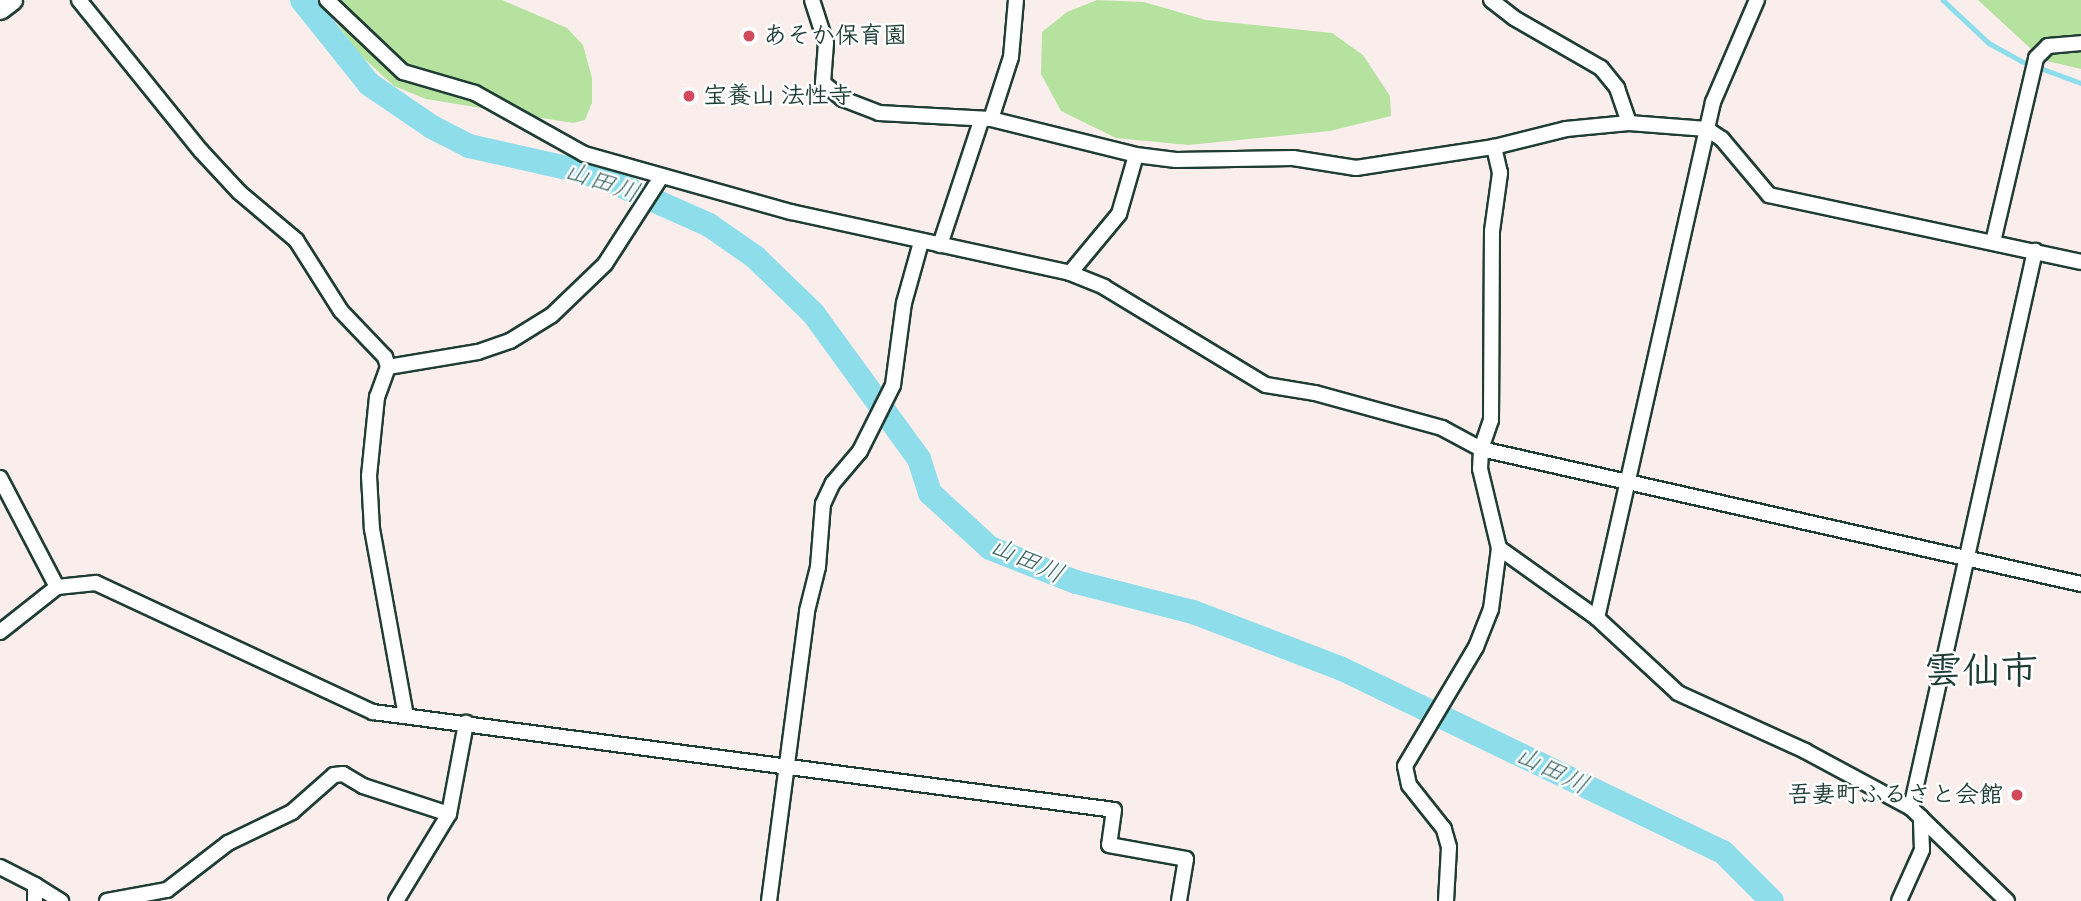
<!DOCTYPE html>
<meta charset="utf-8">
<style>
body{margin:0}
#map{position:relative;width:2081px;height:901px;overflow:hidden;background:#faeeed;font-family:Caveat,"Klee One",sans-serif}
div>[style]{position:absolute}
.green>*{inset:0;background:#b6e2a0}
.stream>*{height:4.5px;margin:-2.25px;padding:0 2.25px;transform-origin:2.25px;border-radius:2.25px;background:#8eddeb}
.river>*{height:24px;margin:-12px;padding:0 12px;transform-origin:12px;border-radius:12px;background:#8eddeb}
.roads{filter:drop-shadow(2px 0 #1f3d34) drop-shadow(-2px 0 #1f3d34) drop-shadow(0 2px #1f3d34) drop-shadow(0 -2px #1f3d34)}
.street>*{height:14px;margin:-7px;padding:0 7px;transform-origin:7px;border-radius:7px;background:#fff}
.secondary>*{height:19px;margin:-9.5px;padding:0 9.5px;transform-origin:9.5px;border-radius:9.5px;background:#fff}
.dots>*{width:19px;height:19px;translate:-50% -50%;box-sizing:border-box;border:4px solid #fff;border-radius:50%}
span{translate:-50% -50%;white-space:nowrap;text-align:center;line-height:1.15;-webkit-text-stroke:5px #fff;paint-order:stroke}
.poi-label{font-size:24px;color:#1f3d34;font-weight:700}
.left{translate:0 -50%;text-align:left}
.right{translate:-100% -50%;text-align:right}
.water-label{font-size:26px;color:#3b6562;font-style:italic}
.town-label{font-size:38px;color:#1f3d34;font-weight:700}
</style>
<div id="map">
<div class="green">
<div style="clip-path:polygon(320px 0,502px 0,567px 28px,583px 45px,592px 78px,592px 103px,585px 120px,573px 123px,426px 99px,394px 86px,359px 54px)"></div>
<div style="clip-path:polygon(1097px 0,1144px 2px,1206px 20px,1332px 33px,1363px 55px,1390px 96px,1391px 116px,1330px 131px,1188px 145px,1116px 138px,1061px 111px,1041px 74px,1042px 32px,1067px 12px)"></div>
<div style="clip-path:polygon(1978px 0,2081px 0,2081px 69px,2043px 60px)"></div>
</div>
<div class="stream">
<div style="left:1943px;top:0;width:63px;rotate:43.1deg"></div>
<div style="left:1989px;top:43px;width:37px;rotate:29deg"></div>
<div style="left:2021px;top:61px;width:64px;rotate:20.1deg"></div>
</div>
<div class="river">
<div style="left:302px;top:0;width:107px;rotate:51.4deg"></div>
<div style="left:369px;top:84px;width:76px;rotate:34.3deg"></div>
<div style="left:432px;top:127px;width:42px;rotate:27.2deg"></div>
<div style="left:469px;top:146px;width:114px;rotate:12.7deg"></div>
<div style="left:580px;top:171px;width:39px;rotate:19deg"></div>
<div style="left:617px;top:184px;width:101px;rotate:24deg"></div>
<div style="left:709px;top:225px;width:56px;rotate:34.8deg"></div>
<div style="left:755px;top:257px;width:81px;rotate:44deg"></div>
<div style="left:813px;top:313px;width:180px;rotate:54deg"></div>
<div style="left:919px;top:459px;width:36px;rotate:72deg"></div>
<div style="left:930px;top:493px;width:81px;rotate:42.5deg"></div>
<div style="left:990px;top:548px;width:92px;rotate:21.6deg"></div>
<div style="left:1076px;top:582px;width:121px;rotate:14.4deg"></div>
<div style="left:1193px;top:612px;width:157px;rotate:20.9deg"></div>
<div style="left:1340px;top:668px;width:425px;rotate:25.7deg"></div>
<div style="left:1723px;top:852px;width:69px;rotate:45deg"></div>
</div>
<div class="roads">
<div class="street">
<div style="left:79px;top:0;width:194px;rotate:51.1deg"></div>
<div style="left:201px;top:151px;width:56px;rotate:47.2deg"></div>
<div style="left:239px;top:192px;width:75px;rotate:40.1deg"></div>
<div style="left:296px;top:240px;width:84px;rotate:57.6deg"></div>
<div style="left:341px;top:311px;width:64px;rotate:46.3deg"></div>
<div style="left:385px;top:357px;width:10px;rotate:73deg"></div>
<div style="left:388px;top:367px;width:32px;rotate:110deg"></div>
<div style="left:377px;top:397px;width:79px;rotate:95.8deg"></div>
<div style="left:369px;top:476px;width:53px;rotate:86.8deg"></div>
<div style="left:372px;top:529px;width:190px;rotate:79.7deg"></div>
<div style="left:327px;top:0;width:105px;rotate:43.5deg"></div>
<div style="left:403px;top:72px;width:75px;rotate:16.3deg"></div>
<div style="left:475px;top:93px;width:125px;rotate:29.2deg"></div>
<div style="left:584px;top:154px;width:215px;rotate:15.7deg"></div>
<div style="left:791px;top:212px;width:286px;rotate:12.3deg"></div>
<div style="left:1070px;top:273px;width:37px;rotate:22deg"></div>
<div style="left:1104px;top:287px;width:189px;rotate:31.2deg"></div>
<div style="left:1266px;top:385px;width:50px;rotate:9.3deg"></div>
<div style="left:1315px;top:393px;width:132px;rotate:15.4deg"></div>
<div style="left:1442px;top:428px;width:44px;rotate:28.3deg"></div>
<div style="left:1481px;top:449px;width:615px;rotate:12.68deg"></div>
<div style="left:812px;top:0;width:45px;rotate:72deg"></div>
<div style="left:826px;top:43px;width:40px;rotate:94.3deg"></div>
<div style="left:823px;top:83px;width:26px;rotate:39deg"></div>
<div style="left:843px;top:99px;width:39px;rotate:21deg"></div>
<div style="left:879px;top:113px;width:112px;rotate:3.1deg"></div>
<div style="left:991px;top:119px;width:149px;rotate:13.9deg"></div>
<div style="left:1136px;top:155px;width:40px;rotate:7.1deg"></div>
<div style="left:1176px;top:160px;width:117px;rotate:-1deg"></div>
<div style="left:1293px;top:158px;width:64px;rotate:9deg"></div>
<div style="left:1356px;top:168px;width:140px;rotate:-8.7deg"></div>
<div style="left:1494px;top:147px;width:74px;rotate:-14deg"></div>
<div style="left:1566px;top:129px;width:63px;rotate:-5.4deg"></div>
<div style="left:1629px;top:123px;width:78px;rotate:4.4deg"></div>
<div style="left:1707px;top:129px;width:18px;rotate:34deg"></div>
<div style="left:1722px;top:139px;width:73px;rotate:50deg"></div>
<div style="left:1769px;top:195px;width:319px;rotate:12.1deg"></div>
<div style="left:1491px;top:0;width:29px;rotate:38deg"></div>
<div style="left:1514px;top:18px;width:100px;rotate:29.9deg"></div>
<div style="left:1601px;top:68px;width:26px;rotate:51deg"></div>
<div style="left:1617px;top:88px;width:37px;rotate:71deg"></div>
<div style="left:991px;top:119px;width:65px;rotate:-72.1deg"></div>
<div style="left:1011px;top:57px;width:57px;rotate:-85deg"></div>
<div style="left:1993px;top:242px;width:189px;rotate:-76.8deg"></div>
<div style="left:2036px;top:58px;width:17px;rotate:-45deg"></div>
<div style="left:2048px;top:46px;width:33px;rotate:-5deg"></div>
<div style="left:940px;top:245px;width:131px;rotate:-71.7deg"></div>
<div style="left:1070px;top:273px;width:77px;rotate:-50.3deg"></div>
<div style="left:1119px;top:214px;width:61px;rotate:-73.9deg"></div>
<div style="left:388px;top:367px;width:91px;rotate:-9.5deg"></div>
<div style="left:478px;top:352px;width:34px;rotate:-19deg"></div>
<div style="left:510px;top:341px;width:49px;rotate:-31.8deg"></div>
<div style="left:552px;top:315px;width:74px;rotate:-43.9deg"></div>
<div style="left:605px;top:264px;width:103px;rotate:-57.2deg"></div>
<div style="left:0;top:478px;width:123px;rotate:62.4deg"></div>
<div style="left:1499px;top:548px;width:120px;rotate:35.5deg"></div>
<div style="left:1597px;top:618px;width:110px;rotate:42.8deg"></div>
<div style="left:1678px;top:693px;width:140px;rotate:24.5deg"></div>
<div style="left:1805px;top:751px;width:120px;rotate:28.3deg"></div>
<div style="left:1911px;top:808px;width:134px;rotate:44.1deg"></div>
<div style="left:1597px;top:618px;width:529px;rotate:-77.33deg"></div>
<div style="left:1713px;top:102px;width:111px;rotate:-66.7deg"></div>
<div style="left:0;top:632px;width:73px;rotate:-38.3deg"></div>
<div style="left:57px;top:587px;width:39px;rotate:-6deg"></div>
<div style="left:96px;top:583px;width:306px;rotate:25deg"></div>
<div style="left:373px;top:712px;width:747px;rotate:7.53deg"></div>
<div style="left:1114px;top:810px;width:35px;rotate:98deg"></div>
<div style="left:1109px;top:845px;width:78px;rotate:10.3deg"></div>
<div style="left:1186px;top:859px;width:43px;rotate:99.5deg"></div>
<div style="left:1911px;top:808px;width:571px;rotate:-77.45deg"></div>
<div style="left:0;top:867px;width:39px;rotate:27deg"></div>
<div style="left:35px;top:885px;width:16px;rotate:90deg"></div>
<div style="left:35px;top:885px;width:31px;rotate:32deg"></div>
<div style="left:107px;top:901px;width:61px;rotate:-10.4deg"></div>
<div style="left:167px;top:890px;width:77px;rotate:-37.6deg"></div>
<div style="left:228px;top:843px;width:71px;rotate:-25.8deg"></div>
<div style="left:292px;top:812px;width:56px;rotate:-41.4deg"></div>
<div style="left:334px;top:775px;width:9px;rotate:-6deg"></div>
<div style="left:343px;top:774px;width:23px;rotate:31deg"></div>
<div style="left:363px;top:786px;width:90px;rotate:18deg"></div>
<div style="left:396px;top:901px;width:102px;rotate:-58.7deg"></div>
<div style="left:449px;top:814px;width:93px;rotate:-79.4deg"></div>
<div style="left:769px;top:901px;width:292px;rotate:-82.5deg"></div>
<div style="left:807px;top:611px;width:45px;rotate:-76deg"></div>
<div style="left:818px;top:567px;width:63px;rotate:-85.5deg"></div>
<div style="left:823px;top:504px;width:23px;rotate:-65deg"></div>
<div style="left:833px;top:483px;width:42px;rotate:-49.8deg"></div>
<div style="left:860px;top:451px;width:74px;rotate:-63.4deg"></div>
<div style="left:893px;top:385px;width:83px;rotate:-82.4deg"></div>
<div style="left:904px;top:303px;width:63px;rotate:-74.4deg"></div>
<div style="left:1446px;top:901px;width:54px;rotate:-86.8deg"></div>
<div style="left:1449px;top:847px;width:19px;rotate:-106deg"></div>
<div style="left:1444px;top:829px;width:56px;rotate:-128.5deg"></div>
<div style="left:1409px;top:785px;width:19px;rotate:-102deg"></div>
<div style="left:1405px;top:766px;width:139px;rotate:-59.2deg"></div>
<div style="left:1476px;top:647px;width:41px;rotate:-68.5deg"></div>
<div style="left:1491px;top:609px;width:62px;rotate:-82.5deg"></div>
<div style="left:1499px;top:548px;width:81px;rotate:-103.5deg"></div>
<div style="left:1480px;top:469px;width:20px;rotate:-87deg"></div>
<div style="left:1481px;top:449px;width:31px;rotate:-71deg"></div>
<div style="left:1491px;top:420px;width:189px;rotate:-89.7deg"></div>
<div style="left:1492px;top:231px;width:59px;rotate:-82.1deg"></div>
<div style="left:1500px;top:173px;width:27px;rotate:-103deg"></div>
<div style="left:1899px;top:901px;width:56px;rotate:-65.7deg"></div>
<div style="left:1922px;top:850px;width:33px;rotate:-92deg"></div>
</div>
<div class="secondary">
<div style="left:0;top:9px;width:15px;rotate:-37deg"></div>
</div>
</div>
<div class="dots">
<div style="left:749px;top:36px;background:#d1495b"></div>
<div style="left:689px;top:96px;background:#d1495b"></div>
<div style="left:2017px;top:795px;background:#d1495b"></div>
</div>
<div class="poi-label">
<span class="left" style="left:763px;top:36px">あそか保育園</span>
<span class="left" style="left:703px;top:96px">宝養山 法性寺</span>
<span class="right" style="left:2003px;top:795px">吾妻町ふるさと会館</span>
</div>
<div class="water-label">
<span style="left:602px;top:182px;rotate:19deg">山田川</span>
<span style="left:1027px;top:560px;rotate:24deg">山田川</span>
<span style="left:1552px;top:770px;rotate:26deg">山田川</span>
</div>
<div class="town-label">
<span style="left:1981px;top:671px">雲仙市</span>
</div>
</div>
